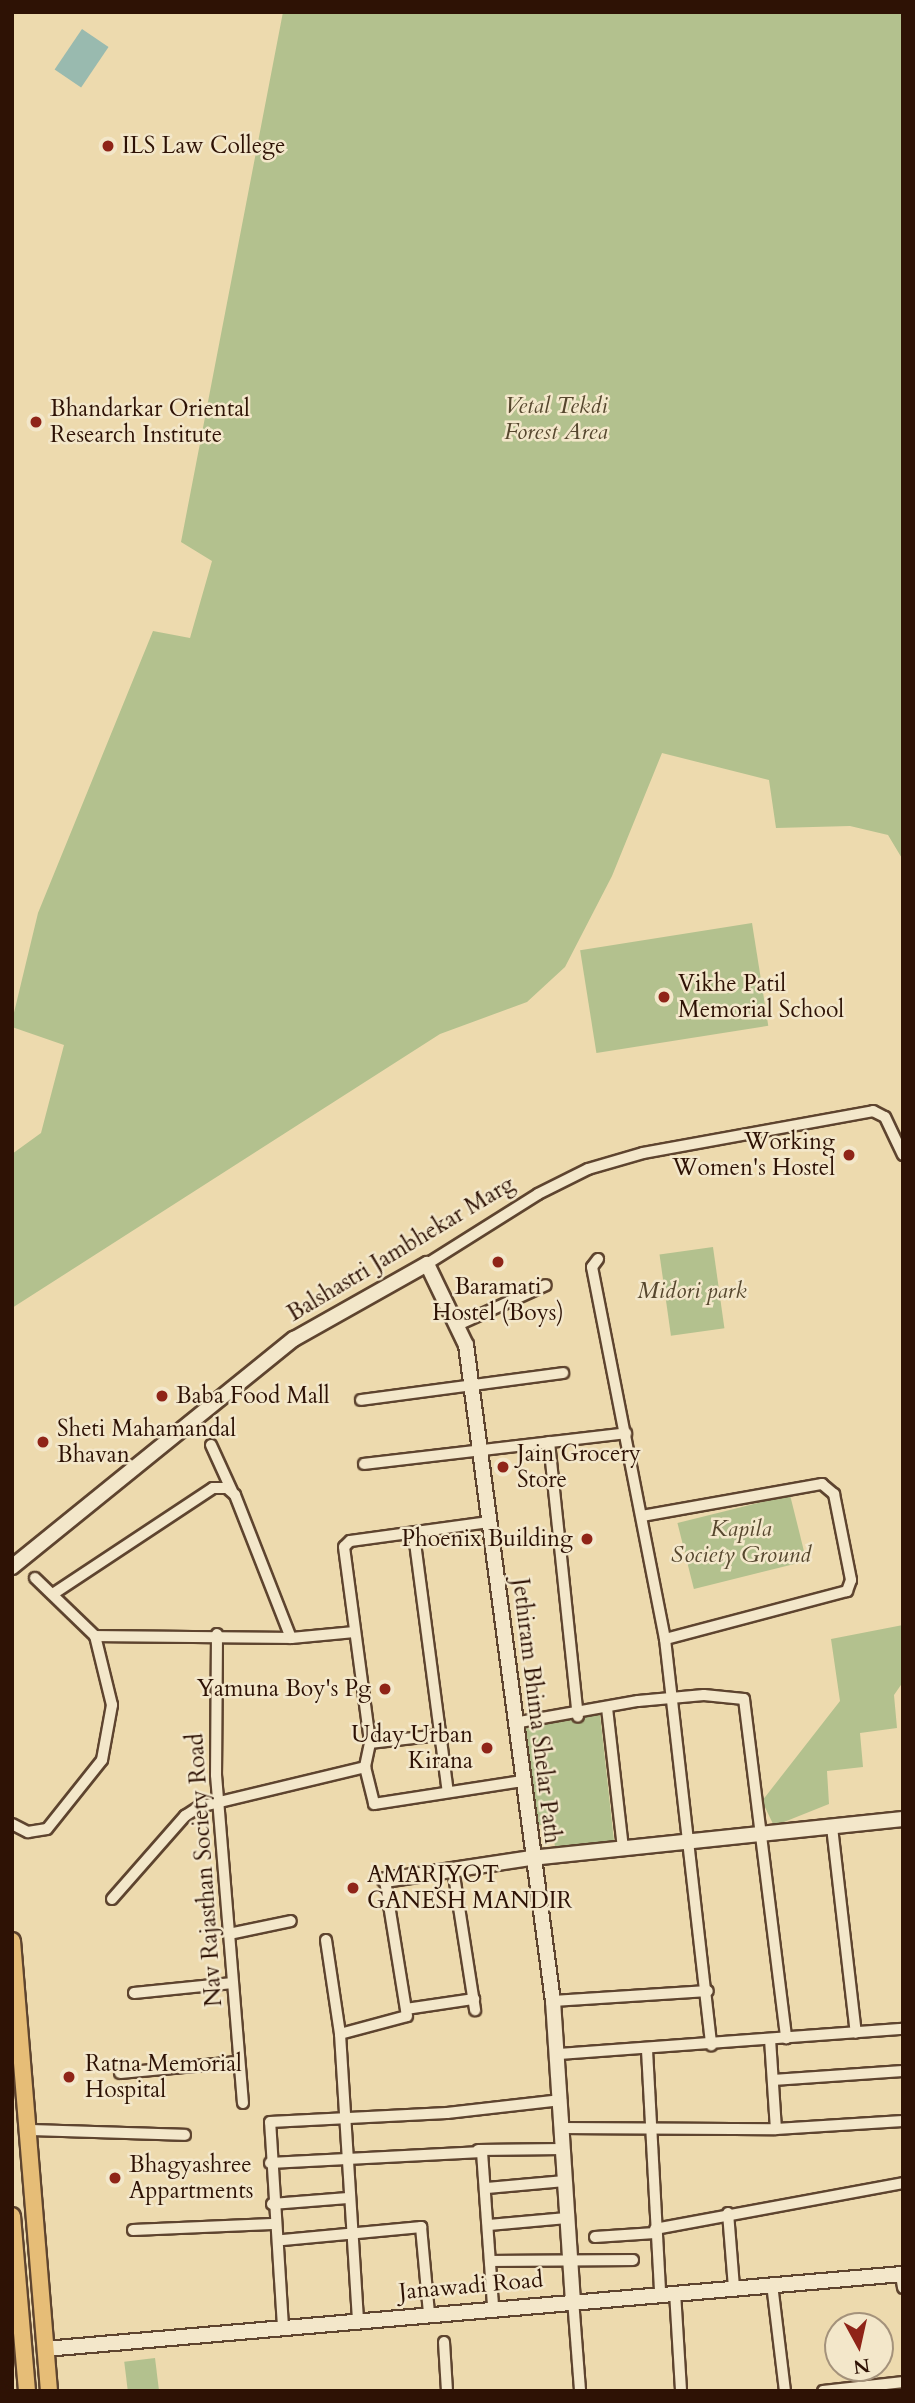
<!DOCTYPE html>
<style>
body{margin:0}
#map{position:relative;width:915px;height:2403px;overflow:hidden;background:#eddaae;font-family:Cardo,serif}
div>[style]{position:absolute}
.green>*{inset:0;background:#b3c18e;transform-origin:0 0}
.water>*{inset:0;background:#99baaf;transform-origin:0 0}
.roads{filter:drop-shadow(2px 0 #5e442f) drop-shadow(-2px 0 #5e442f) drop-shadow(0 2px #5e442f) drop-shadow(0 -2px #5e442f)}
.street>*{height:10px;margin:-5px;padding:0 5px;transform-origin:5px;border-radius:5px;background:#f3e7ca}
.secondary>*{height:14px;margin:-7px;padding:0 7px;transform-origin:7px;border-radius:7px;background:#f3e7ca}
.primary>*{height:16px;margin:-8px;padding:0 8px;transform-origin:8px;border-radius:8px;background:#e6bd77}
.dots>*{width:19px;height:19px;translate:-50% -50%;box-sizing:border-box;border:4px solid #f3e7ca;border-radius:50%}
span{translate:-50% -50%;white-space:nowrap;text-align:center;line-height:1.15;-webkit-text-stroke:5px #f3e7ca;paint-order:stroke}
.poi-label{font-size:23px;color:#2e1205}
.left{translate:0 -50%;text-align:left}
.right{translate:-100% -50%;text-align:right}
.park-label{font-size:23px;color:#56472e;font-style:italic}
.street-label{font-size:23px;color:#2e1205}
.frame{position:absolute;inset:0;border:14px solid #2e1205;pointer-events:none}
.north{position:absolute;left:824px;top:2312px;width:70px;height:70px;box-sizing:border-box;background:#f3e7ca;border:2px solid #a4927b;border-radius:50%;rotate:172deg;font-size:19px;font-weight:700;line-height:28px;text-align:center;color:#2e1205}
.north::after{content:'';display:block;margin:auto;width:24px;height:32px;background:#8f2418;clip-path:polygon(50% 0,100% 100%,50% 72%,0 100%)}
</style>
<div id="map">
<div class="green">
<div style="clip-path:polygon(283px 12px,903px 12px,903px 860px,888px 835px,850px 826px,776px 828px,769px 780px,662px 753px,612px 876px,565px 967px,527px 1002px,440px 1034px,12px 1308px,12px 1154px,41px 1133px,64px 1045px,12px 1027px,12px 1021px,38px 913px,153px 631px,190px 638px,212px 561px,181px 542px)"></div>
<div style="left:752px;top:923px;width:104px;height:174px;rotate:81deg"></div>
<div style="left:713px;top:1247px;width:82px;height:54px;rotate:82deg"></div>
<div style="left:790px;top:1495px;width:68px;height:116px;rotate:76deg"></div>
<div style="clip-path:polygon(903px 1625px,903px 1682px,894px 1695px,897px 1728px,860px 1733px,863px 1767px,827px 1771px,829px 1804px,774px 1826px,762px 1801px,840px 1701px,831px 1639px)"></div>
<div style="clip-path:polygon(600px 1714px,615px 1850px,556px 1855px,552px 1824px,531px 1826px,521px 1724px)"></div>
<div style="left:155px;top:2358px;width:33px;height:31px;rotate:83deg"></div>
</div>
<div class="water">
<div style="left:82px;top:29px;width:32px;height:49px;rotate:34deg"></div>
</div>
<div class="roads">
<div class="street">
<div style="left:598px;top:1259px;width:10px;rotate:127deg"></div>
<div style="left:592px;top:1267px;width:379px;rotate:78.9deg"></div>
<div style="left:665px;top:1639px;width:409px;rotate:83.5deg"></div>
<div style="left:427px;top:1264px;width:131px;rotate:-32.2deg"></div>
<div style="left:538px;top:1194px;width:56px;rotate:-26.6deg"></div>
<div style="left:588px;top:1169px;width:57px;rotate:-16.2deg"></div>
<div style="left:643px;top:1153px;width:234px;rotate:-10.3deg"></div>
<div style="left:873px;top:1111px;width:13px;rotate:27deg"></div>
<div style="left:885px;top:1117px;width:42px;rotate:64.7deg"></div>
<div style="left:460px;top:1324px;width:94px;rotate:-24.4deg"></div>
<div style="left:361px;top:1400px;width:204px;rotate:-7.6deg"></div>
<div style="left:549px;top:1442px;width:276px;rotate:84deg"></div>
<div style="left:211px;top:1445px;width:51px;rotate:65.5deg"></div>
<div style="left:364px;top:1464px;width:264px;rotate:-6.7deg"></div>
<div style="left:642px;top:1516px;width:183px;rotate:-10.1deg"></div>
<div style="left:822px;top:1484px;width:16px;rotate:40deg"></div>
<div style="left:834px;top:1494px;width:88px;rotate:78.8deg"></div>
<div style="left:851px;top:1580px;width:12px;rotate:110deg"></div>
<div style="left:847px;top:1591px;width:188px;rotate:165.2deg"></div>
<div style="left:489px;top:1522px;width:140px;rotate:172.2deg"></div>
<div style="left:350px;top:1541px;width:8px;rotate:135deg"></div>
<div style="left:344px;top:1547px;width:198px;rotate:82.4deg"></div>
<div style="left:370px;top:1743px;width:25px;rotate:102deg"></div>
<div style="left:365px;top:1767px;width:38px;rotate:76deg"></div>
<div style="left:374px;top:1804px;width:150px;rotate:-8.8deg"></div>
<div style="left:414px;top:1535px;width:259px;rotate:82.5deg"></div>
<div style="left:35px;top:1578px;width:83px;rotate:44deg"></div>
<div style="left:217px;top:1634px;width:141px;rotate:90.4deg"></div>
<div style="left:216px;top:1775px;width:329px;rotate:85.3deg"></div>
<div style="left:291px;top:1638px;width:64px;rotate:-5.4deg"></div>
<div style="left:607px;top:1708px;width:142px;rotate:83.5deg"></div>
<div style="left:514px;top:1723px;width:126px;rotate:-10.1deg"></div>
<div style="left:638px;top:1701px;width:66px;rotate:-5.2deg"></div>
<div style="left:704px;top:1695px;width:40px;rotate:5.7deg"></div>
<div style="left:744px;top:1699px;width:342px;rotate:82.9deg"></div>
<div style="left:370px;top:1743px;width:70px;rotate:-6.5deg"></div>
<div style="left:12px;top:1824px;width:18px;rotate:27deg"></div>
<div style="left:28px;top:1832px;width:19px;rotate:-9deg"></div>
<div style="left:47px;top:1829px;width:88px;rotate:-51.4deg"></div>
<div style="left:102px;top:1760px;width:56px;rotate:-79.7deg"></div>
<div style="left:112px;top:1705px;width:71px;rotate:-103.8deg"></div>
<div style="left:95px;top:1636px;width:196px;rotate:0.6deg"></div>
<div style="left:291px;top:1638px;width:154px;rotate:-111.4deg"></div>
<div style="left:235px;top:1495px;width:11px;rotate:-139deg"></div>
<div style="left:227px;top:1488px;width:14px;rotate:180deg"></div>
<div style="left:213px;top:1488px;width:192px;rotate:146.5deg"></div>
<div style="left:832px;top:1827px;width:207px;rotate:83.4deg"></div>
<div style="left:453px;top:1869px;width:143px;rotate:81.1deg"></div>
<div style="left:112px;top:1899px;width:111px;rotate:-48.7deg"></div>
<div style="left:185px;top:1816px;width:17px;rotate:-33deg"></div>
<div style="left:199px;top:1807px;width:171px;rotate:-13.5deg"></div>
<div style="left:229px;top:1934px;width:63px;rotate:-11.8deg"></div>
<div style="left:326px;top:1940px;width:95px;rotate:81.5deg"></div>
<div style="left:340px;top:2034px;width:286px;rotate:86.4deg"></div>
<div style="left:134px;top:1993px;width:99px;rotate:-5.8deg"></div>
<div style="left:553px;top:2001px;width:155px;rotate:-3.7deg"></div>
<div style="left:406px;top:2009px;width:69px;rotate:-8.4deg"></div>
<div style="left:340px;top:2034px;width:69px;rotate:-15deg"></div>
<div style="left:407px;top:2016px;width:138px;rotate:-99.2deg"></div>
<div style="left:770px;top:2039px;width:90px;rotate:86.2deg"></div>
<div style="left:647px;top:2050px;width:243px;rotate:86.9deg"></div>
<div style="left:559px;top:2054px;width:345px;rotate:-4.2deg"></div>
<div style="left:120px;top:2073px;width:118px;rotate:-5.4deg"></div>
<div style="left:773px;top:2080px;width:130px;rotate:-4deg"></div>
<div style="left:561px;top:2128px;width:215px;rotate:0.3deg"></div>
<div style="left:776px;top:2129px;width:127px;rotate:-3.6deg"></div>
<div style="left:28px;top:2130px;width:157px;rotate:1.8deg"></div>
<div style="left:478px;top:2150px;width:85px;rotate:-0.7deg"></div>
<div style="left:270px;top:2163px;width:212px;rotate:-3deg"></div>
<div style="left:482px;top:2152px;width:155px;rotate:85.9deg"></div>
<div style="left:487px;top:2188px;width:78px;rotate:-5.1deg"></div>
<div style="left:272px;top:2204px;width:76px;rotate:-4.5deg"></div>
<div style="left:728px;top:2213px;width:74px;rotate:85.4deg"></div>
<div style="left:489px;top:2225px;width:78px;rotate:-5.1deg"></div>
<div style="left:655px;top:2229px;width:252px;rotate:-10.5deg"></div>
<div style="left:133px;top:2230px;width:139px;rotate:-2.5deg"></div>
<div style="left:595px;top:2237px;width:60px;rotate:-3.8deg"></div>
<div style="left:283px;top:2240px;width:139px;rotate:-5.4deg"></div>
<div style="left:421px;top:2227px;width:86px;rotate:84.7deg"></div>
<div style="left:491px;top:2261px;width:142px;rotate:-0.4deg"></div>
<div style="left:901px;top:2275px;width:13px;rotate:81deg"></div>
<div style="left:772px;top:2284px;width:108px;rotate:83.1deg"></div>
<div style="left:675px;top:2292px;width:99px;rotate:86.5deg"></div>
<div style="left:573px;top:2299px;width:92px;rotate:85.6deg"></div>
<div style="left:283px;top:2327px;width:205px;rotate:-93.6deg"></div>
<div style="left:270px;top:2122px;width:177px;rotate:-2.9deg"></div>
<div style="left:447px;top:2113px;width:115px;rotate:-6.5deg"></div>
<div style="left:444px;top:2342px;width:49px;rotate:86.5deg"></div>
<div style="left:823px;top:2391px;width:81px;rotate:-6.4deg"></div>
</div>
<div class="secondary">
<div style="left:12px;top:1567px;width:363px;rotate:-39deg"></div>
<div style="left:294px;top:1339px;width:153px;rotate:-29.4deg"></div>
<div style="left:427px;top:1264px;width:90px;rotate:64.3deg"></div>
<div style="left:466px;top:1345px;width:662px;rotate:82.45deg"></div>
<div style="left:553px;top:2001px;width:299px;rotate:86.2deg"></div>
<div style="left:385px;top:1880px;width:148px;rotate:-8.6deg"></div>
<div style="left:531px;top:1858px;width:374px;rotate:-6deg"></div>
<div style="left:45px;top:2349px;width:861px;rotate:-5deg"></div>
</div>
<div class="primary">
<div style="left:12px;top:1941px;width:452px;rotate:85.3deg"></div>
<div style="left:12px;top:2216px;width:176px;rotate:85.1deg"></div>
</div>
</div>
<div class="dots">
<div style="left:108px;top:146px;background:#8f2418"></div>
<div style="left:36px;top:422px;background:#8f2418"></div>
<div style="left:664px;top:997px;background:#8f2418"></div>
<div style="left:849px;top:1155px;background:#8f2418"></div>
<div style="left:498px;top:1262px;background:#8f2418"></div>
<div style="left:162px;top:1396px;background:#8f2418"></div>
<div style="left:43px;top:1442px;background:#8f2418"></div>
<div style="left:503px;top:1467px;background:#8f2418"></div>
<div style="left:587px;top:1539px;background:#8f2418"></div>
<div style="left:385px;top:1689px;background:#8f2418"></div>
<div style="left:487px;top:1748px;background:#8f2418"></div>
<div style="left:353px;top:1888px;background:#8f2418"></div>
<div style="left:69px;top:2077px;background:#8f2418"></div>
<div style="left:115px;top:2178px;background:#8f2418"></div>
</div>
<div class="poi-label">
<span class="left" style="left:122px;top:146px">ILS Law College</span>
<span class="left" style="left:50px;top:422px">Bhandarkar Oriental<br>Research Institute</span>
<span class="left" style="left:678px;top:997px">Vikhe Patil<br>Memorial School</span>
<span class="right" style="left:835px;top:1155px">Working<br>Women's Hostel</span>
<span style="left:498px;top:1300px">Baramati<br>Hostel (Boys)</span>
<span class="left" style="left:176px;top:1396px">Baba Food Mall</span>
<span class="left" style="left:57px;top:1442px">Sheti Mahamandal<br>Bhavan</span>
<span class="left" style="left:517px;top:1467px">Jain Grocery<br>Store</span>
<span class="right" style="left:573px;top:1539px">Phoenix Building</span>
<span class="right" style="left:371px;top:1689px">Yamuna Boy's Pg</span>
<span class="right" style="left:473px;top:1748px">Uday Urban<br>Kirana</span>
<span class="left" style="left:367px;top:1888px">AMARJYOT<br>GANESH MANDIR</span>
<span class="left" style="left:85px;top:2077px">Ratna Memorial<br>Hospital</span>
<span class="left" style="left:129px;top:2178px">Bhagyashree<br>Appartments</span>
</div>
<div class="park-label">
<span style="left:556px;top:419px">Vetal Tekdi<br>Forest Area</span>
<span style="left:692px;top:1291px">Midori park</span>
<span style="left:741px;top:1542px">Kapila<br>Society Ground</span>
</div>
<div class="street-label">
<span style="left:401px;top:1249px;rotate:-31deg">Balshastri Jambhekar Marg</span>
<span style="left:536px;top:1711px;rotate:83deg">Jethiram Bhima Shelar Path</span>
<span style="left:205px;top:1870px;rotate:-94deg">Nav Rajasthan Society Road</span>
<span style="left:471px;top:2286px;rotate:-5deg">Janawadi Road</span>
</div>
<div class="frame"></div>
<div class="north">N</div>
</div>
